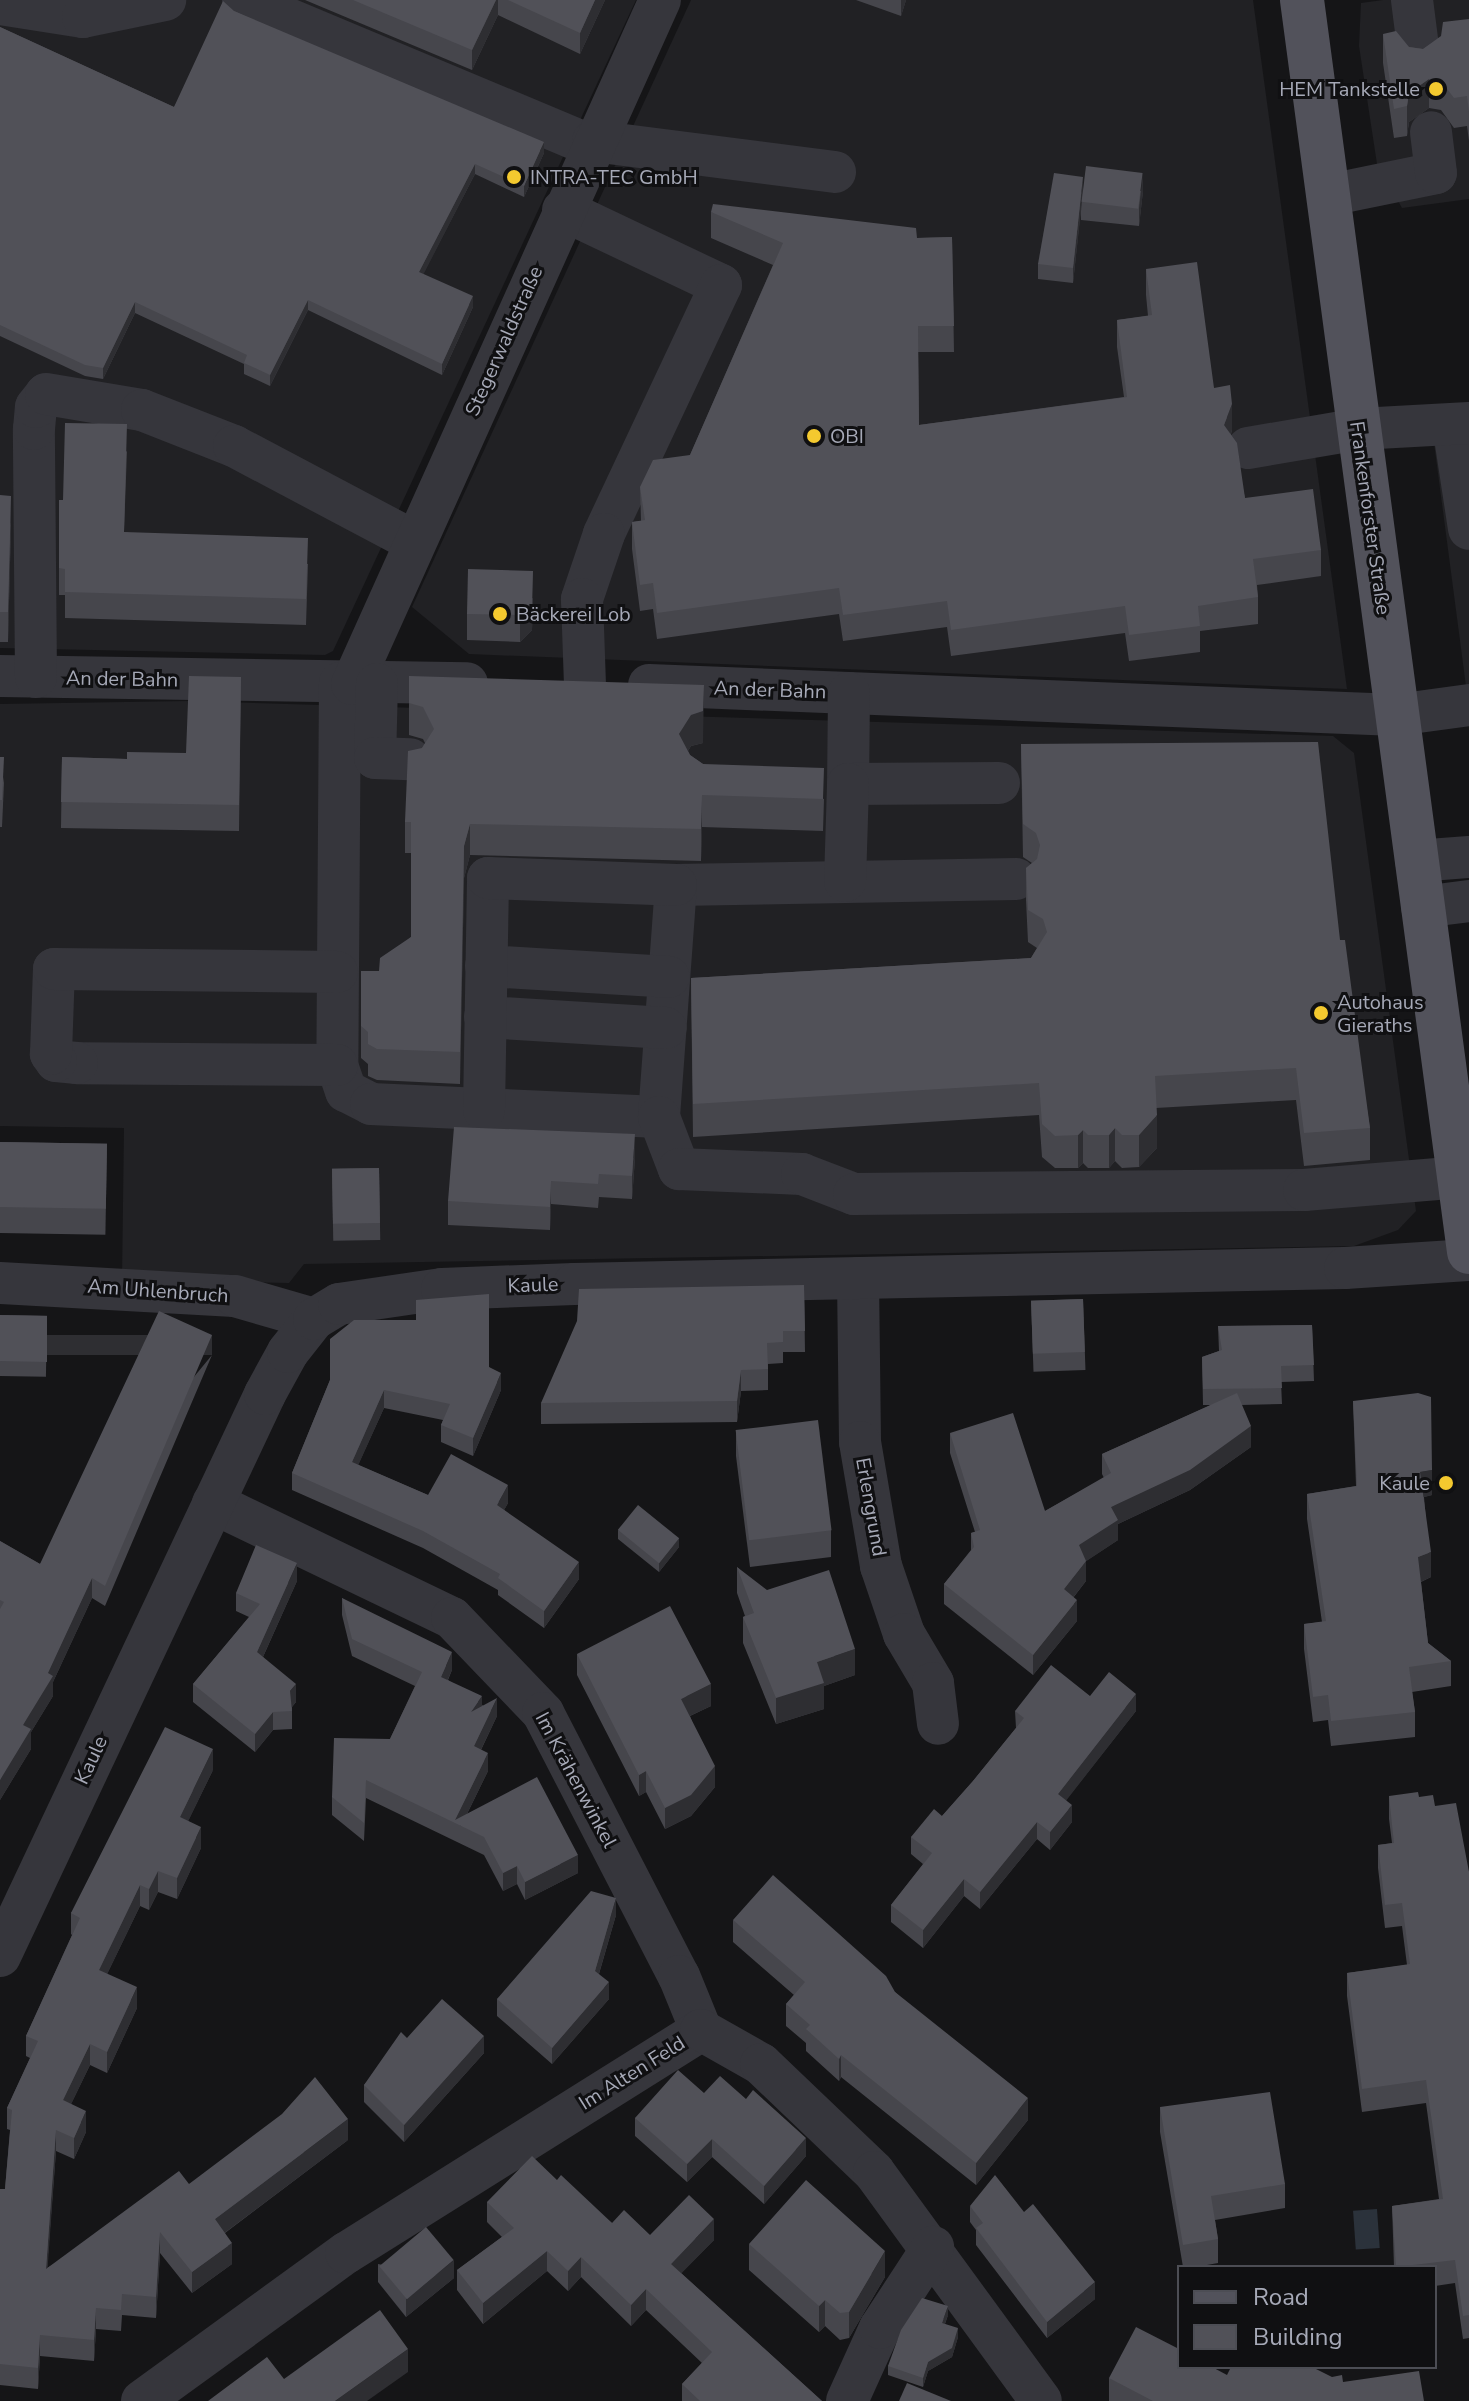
<!DOCTYPE html>
<meta charset="utf-8">
<style>
body{margin:0}
#map{position:relative;width:1469px;height:2401px;overflow:hidden;background:#151517;font-family:"Nunito Sans",sans-serif}
div>[style]{position:absolute}
.built>*{inset:0;background:#212124}
.water>*{inset:0;background:#2b323b;transform-origin:0 0}
.minor>*{height:42px;margin:-21px;padding:0 21px;transform-origin:21px;border-radius:21px;background:#36363c}
.major>*{height:44px;margin:-22px;padding:0 22px;transform-origin:22px;border-radius:22px;background:#52525b}
.wall>*{inset:0;background:#46464c;transform-origin:0 0}
.shaded-wall>*{inset:0;background:#2e2e32;transform-origin:0 0}
.building>*{inset:0;background:#515158;transform-origin:0 0}
.dots>*{width:22px;height:22px;translate:-50% -50%;box-sizing:border-box;border:4px solid #101012;border-radius:50%}
span{translate:-50% -50%;white-space:nowrap;text-align:center;line-height:1.15;-webkit-text-stroke:6px #101012;paint-order:stroke}
.poi-label{font-size:20px;color:#a6a9b7}
.right{translate:-100% -50%;text-align:right}
.left{translate:0 -50%;text-align:left}
.street-label{font-size:20px;color:#a6a9b7}
.legend{position:absolute;left:1177px;top:2265px;width:260px;height:104px;box-sizing:border-box;background:#101012;border:2px solid #4c4d54;margin:0;padding:10px 14px;list-style:none;font-size:24px;color:#a6a9b7}
.legend li{display:flex;align-items:center;gap:16px;height:40px}
.legend b{width:40px;border:2px solid #4c4d54}
</style>
<div id="map">
<div class="built">
<div style="clip-path:polygon(0 0,636px 0,333px 651px,325px 655px,0 648px)"></div>
<div style="clip-path:polygon(691px 0,1253px 0,1347px 689px,469px 654px,412px 607px)"></div>
<div style="clip-path:polygon(1383px 0,1469px 0,1469px 199px,1402px 208px,1377px 164px,1359px 46px,1361px 3px)"></div>
<div style="clip-path:polygon(1469px 414px,1469px 709px,1431px 420px)"></div>
<div style="clip-path:polygon(189px 701px,1333px 736px,1354px 753px,1416px 1211px,1398px 1230px,1354px 1246px,304px 1264px,289px 1283px,122px 1280px,124px 1128px,0 1126px,0 704px)"></div>
</div>
<div class="water">
<div style="left:1377px;top:2209px;width:39px;height:24px;rotate:86deg"></div>
</div>
<div class="minor">
<div style="left:243px;top:0;width:378px;rotate:22.7deg"></div>
<div style="left:1412px;top:0;width:55px;rotate:82.7deg"></div>
<div style="left:0;top:4px;width:84px;rotate:8.9deg"></div>
<div style="left:83px;top:17px;width:84px;rotate:-11.7deg"></div>
<div style="left:593px;top:141px;width:244px;rotate:7.3deg"></div>
<div style="left:1329px;top:195px;width:109px;rotate:-11.6deg"></div>
<div style="left:1436px;top:173px;width:41px;rotate:-97deg"></div>
<div style="left:563px;top:210px;width:175px;rotate:25.4deg"></div>
<div style="left:721px;top:285px;width:275px;rotate:115.2deg"></div>
<div style="left:604px;top:534px;width:69px;rotate:108.7deg"></div>
<div style="left:582px;top:599px;width:84px;rotate:88deg"></div>
<div style="left:1453px;top:424px;width:106px;rotate:81.3deg"></div>
<div style="left:1248px;top:448px;width:113px;rotate:-9.7deg"></div>
<div style="left:1359px;top:429px;width:110px;rotate:-3.1deg"></div>
<div style="left:0;top:676px;width:467px;rotate:0.9deg"></div>
<div style="left:36px;top:677px;width:248px;rotate:-90.5deg"></div>
<div style="left:34px;top:429px;width:22px;rotate:-85deg"></div>
<div style="left:36px;top:407px;width:16px;rotate:-52deg"></div>
<div style="left:46px;top:394px;width:97px;rotate:9.5deg"></div>
<div style="left:142px;top:410px;width:99px;rotate:21.4deg"></div>
<div style="left:234px;top:446px;width:205px;rotate:27.9deg"></div>
<div style="left:340px;top:683px;width:382px;rotate:90.4deg"></div>
<div style="left:337px;top:1065px;width:28px;rotate:71deg"></div>
<div style="left:346px;top:1091px;width:28px;rotate:27deg"></div>
<div style="left:371px;top:1104px;width:288px;rotate:2.6deg"></div>
<div style="left:352px;top:684px;width:750px;rotate:-65.76deg"></div>
<div style="left:377px;top:684px;width:74px;rotate:91.5deg"></div>
<div style="left:375px;top:758px;width:35px;rotate:2deg"></div>
<div style="left:649px;top:685px;width:748px;rotate:2.3deg"></div>
<div style="left:1396px;top:715px;width:74px;rotate:-7.8deg"></div>
<div style="left:849px;top:693px;width:91px;rotate:90.6deg"></div>
<div style="left:848px;top:784px;width:151px;rotate:-0.4deg"></div>
<div style="left:1416px;top:861px;width:53px;rotate:-4.3deg"></div>
<div style="left:1016px;top:879px;width:340px;rotate:179deg"></div>
<div style="left:676px;top:885px;width:233px;rotate:94.2deg"></div>
<div style="left:659px;top:1117px;width:56px;rotate:69deg"></div>
<div style="left:679px;top:1169px;width:123px;rotate:2.3deg"></div>
<div style="left:802px;top:1174px;width:56px;rotate:21deg"></div>
<div style="left:854px;top:1194px;width:450px;rotate:-0.5deg"></div>
<div style="left:1304px;top:1190px;width:158px;rotate:-4.7deg"></div>
<div style="left:845px;top:881px;width:97px;rotate:-88.2deg"></div>
<div style="left:1422px;top:907px;width:47px;rotate:-7.3deg"></div>
<div style="left:486px;top:966px;width:183px;rotate:3.4deg"></div>
<div style="left:485px;top:1017px;width:181px;rotate:3.5deg"></div>
<div style="left:337px;top:1065px;width:260px;rotate:-179.6deg"></div>
<div style="left:77px;top:1063px;width:21px;rotate:-175deg"></div>
<div style="left:56px;top:1061px;width:9px;rotate:-126deg"></div>
<div style="left:51px;top:1054px;width:85px;rotate:-88deg"></div>
<div style="left:54px;top:969px;width:283px;rotate:0.6deg"></div>
<div style="left:484px;top:1110px;width:232px;rotate:-89deg"></div>
<div style="left:488px;top:878px;width:188px;rotate:2.1deg"></div>
<div style="left:858px;top:1278px;width:164px;rotate:89.3deg"></div>
<div style="left:860px;top:1442px;width:126px;rotate:80.4deg"></div>
<div style="left:881px;top:1566px;width:72px;rotate:71.3deg"></div>
<div style="left:904px;top:1634px;width:57px;rotate:59.4deg"></div>
<div style="left:933px;top:1683px;width:41px;rotate:83deg"></div>
<div style="left:0;top:1283px;width:235px;rotate:3.2deg"></div>
<div style="left:235px;top:1296px;width:82px;rotate:16.2deg"></div>
<div style="left:213px;top:1503px;width:265px;rotate:25.7deg"></div>
<div style="left:452px;top:1618px;width:132px;rotate:46.2deg"></div>
<div style="left:543px;top:1713px;width:296px;rotate:62.7deg"></div>
<div style="left:679px;top:1976px;width:58px;rotate:67.8deg"></div>
<div style="left:0;top:1956px;width:621px;rotate:-64.75deg"></div>
<div style="left:265px;top:1394px;width:48px;rotate:-61.3deg"></div>
<div style="left:288px;top:1352px;width:42px;rotate:-51.8deg"></div>
<div style="left:314px;top:1319px;width:29px;rotate:-31deg"></div>
<div style="left:339px;top:1304px;width:104px;rotate:-8.3deg"></div>
<div style="left:442px;top:1289px;width:132px;rotate:-2.2deg"></div>
<div style="left:574px;top:1284px;width:771px;rotate:-1.19deg"></div>
<div style="left:1345px;top:1268px;width:124px;rotate:-3.7deg"></div>
<div style="left:142px;top:2401px;width:252px;rotate:-36deg"></div>
<div style="left:346px;top:2253px;width:419px;rotate:-32.1deg"></div>
<div style="left:701px;top:2030px;width:69px;rotate:29.5deg"></div>
<div style="left:761px;top:2064px;width:156px;rotate:43.7deg"></div>
<div style="left:874px;top:2172px;width:283px;rotate:53.9deg"></div>
<div style="left:847px;top:2401px;width:80px;rotate:-65.7deg"></div>
<div style="left:880px;top:2328px;width:97px;rotate:-56.8deg"></div>
</div>
<div class="major">
<div style="left:1302px;top:0;width:1263px;rotate:82.4deg"></div>
</div>
<div class="wall">
<div style="clip-path:polygon(305px 0,605px 0,580px 54px,498px 15px,472px 70px)"></div>
<div style="clip-path:polygon(856px 0,906px 0,901px 16px)"></div>
<div style="clip-path:polygon(234px 11px,544px 153px,524px 197px,475px 174px,423px 274px,473px 307px,442px 375px,308px 310px,270px 386px,244px 374px,244px 364px,135px 313px,103px 379px,85px 376px,0 336px,0 27px,174px 107px)"></div>
<div style="clip-path:polygon(1469px 19px,1469px 141px,1467px 126px,1454px 128px,1441px 110px,1429px 108px,1409px 122px,1407px 136px,1394px 138px,1383px 63px,1383px 34px,1409px 47px,1423px 49px)"></div>
<div style="clip-path:polygon(1083px 190px,1143px 191px,1139px 226px,1081px 220px,1081px 208px,1073px 283px,1038px 279px,1038px 264px)"></div>
<div style="clip-path:polygon(711px 212px,917px 238px,952px 237px,954px 352px,918px 352px,919px 425px,1124px 397px,1117px 347px,1117px 320px,1148px 316px,1146px 295px,1146px 269px,1214px 388px,1232px 430px,1231px 434px,1245px 498px,1321px 550px,1321px 576px,1257px 585px,1258px 597px,1258px 624px,1200px 631px,1200px 652px,1129px 661px,1125px 633px,951px 656px,947px 627px,843px 641px,839px 614px,657px 639px,653px 609px,640px 611px,632px 549px,632px 522px,641px 521px,640px 487px,690px 455px,773px 265px,711px 238px)"></div>
<div style="clip-path:polygon(127px 451px,124px 532px,308px 564px,306px 625px,65px 618px,65px 595px,59px 595px,59px 500px,63px 500px)"></div>
<div style="clip-path:polygon(0 495px,11px 525px,8px 642px,0 642px)"></div>
<div style="clip-path:polygon(533px 598px,532px 630px,520px 642px,467px 640px,467px 614px)"></div>
<div style="clip-path:polygon(409px 676px,703px 743px,691px 746px,688px 751px,690px 755px,703px 764px,824px 799px,823px 831px,702px 827px,701px 861px,470px 855px,464px 878px,460px 1084px,377px 1080px,368px 1076px,368px 1064px,361px 1058px,361px 971px,379px 971px,411px 937px,411px 853px,405px 853px,405px 822px,422px 748px,425px 743px,423px 739px,409px 735px)"></div>
<div style="clip-path:polygon(241px 677px,239px 831px,61px 828px,62px 757px,127px 759px,186px 753px)"></div>
<div style="clip-path:polygon(1021px 744px,1340px 940px,1370px 1128px,1370px 1160px,1304px 1166px,1296px 1100px,1156px 1108px,1157px 1148px,1139px 1167px,1122px 1168px,1115px 1161px,1109px 1168px,1088px 1168px,1083px 1163px,1078px 1168px,1055px 1168px,1042px 1157px,1039px 1115px,693px 1137px,691px 978px,1031px 958px,1037px 948px,1028px 942px,1026px 900px,1026px 868px,1032px 863px,1023px 857px)"></div>
<div style="clip-path:polygon(0 757px,4px 783px,2px 827px,0 827px)"></div>
<div style="left:0;top:1142px;width:107px;height:91px;rotate:1deg"></div>
<div style="clip-path:polygon(635px 1158px,632px 1199px,599px 1197px,598px 1208px,551px 1204px,550px 1230px,448px 1225px,448px 1201px)"></div>
<div style="left:379px;top:1168px;width:72px;height:47px;rotate:89deg"></div>
<div style="clip-path:polygon(804px 1285px,805px 1352px,783px 1352px,783px 1363px,768px 1364px,768px 1390px,741px 1391px,737px 1422px,541px 1424px,541px 1403px)"></div>
<div style="left:1083px;top:1299px;width:71px;height:52px;rotate:88deg"></div>
<div style="left:0;top:1315px;width:47px;height:61px;rotate:1deg"></div>
<div style="clip-path:polygon(1312px 1325px,1314px 1381px,1281px 1382px,1282px 1404px,1241px 1405px,1251px 1447px,1190px 1490px,1118px 1524px,1118px 1540px,1086px 1561px,1086px 1581px,1073px 1598px,1077px 1621px,1033px 1675px,944px 1604px,944px 1584px,971px 1550px,971px 1533px,975px 1532px,950px 1453px,950px 1433px,1045px 1511px,1104px 1478px,1102px 1474px,1102px 1454px,1211px 1405px,1203px 1405px,1202px 1357px,1219px 1351px,1218px 1326px)"></div>
<div style="clip-path:polygon(212px 1355px,105px 1606px,92px 1598px,53px 1682px,53px 1696px,31px 1732px,31px 1749px,0 1800px,0 1541px,40px 1564px)"></div>
<div style="clip-path:polygon(489px 1367px,501px 1390px,473px 1456px,441px 1442px,441px 1425px,443px 1420px,384px 1408px,358px 1465px,428px 1495px,508px 1503px,504px 1510px,579px 1579px,544px 1628px,498px 1595px,498px 1590px,423px 1548px,292px 1490px,292px 1473px,330px 1380px)"></div>
<div style="clip-path:polygon(1353px 1401px,1432px 1495px,1424px 1497px,1431px 1577px,1421px 1582px,1428px 1643px,1451px 1661px,1451px 1686px,1412px 1692px,1415px 1712px,1415px 1737px,1331px 1746px,1328px 1720px,1313px 1722px,1304px 1649px,1304px 1624px,1322px 1622px,1307px 1519px,1307px 1494px,1356px 1486px)"></div>
<div style="clip-path:polygon(736px 1430px,831px 1530px,831px 1557px,750px 1567px,736px 1456px)"></div>
<div style="clip-path:polygon(618px 1530px,679px 1547px,659px 1572px,618px 1539px)"></div>
<div style="clip-path:polygon(737px 1567px,855px 1675px,824px 1686px,824px 1709px,776px 1724px,743px 1643px,743px 1617px,745px 1616px,737px 1593px)"></div>
<div style="clip-path:polygon(297px 1581px,263px 1657px,296px 1702px,292px 1707px,292px 1729px,273px 1730px,255px 1752px,193px 1702px,193px 1684px,249px 1617px,236px 1611px,236px 1593px)"></div>
<div style="clip-path:polygon(342px 1598px,452px 1670px,448px 1680px,497px 1716px,481px 1750px,488px 1771px,467px 1814px,578px 1873px,525px 1900px,517px 1884px,503px 1891px,484px 1855px,366px 1798px,364px 1841px,332px 1815px,332px 1797px,390px 1739px,415px 1686px,352px 1656px,342px 1615px)"></div>
<div style="clip-path:polygon(577px 1654px,711px 1706px,690px 1716px,715px 1787px,691px 1816px,665px 1829px,646px 1792px,639px 1796px,577px 1675px)"></div>
<div style="clip-path:polygon(1090px 1696px,1136px 1711px,1066px 1800px,1072px 1822px,1050px 1850px,1037px 1839px,980px 1909px,964px 1896px,923px 1948px,891px 1922px,891px 1905px,923px 1864px,911px 1854px,911px 1837px,942px 1816px,973px 1781px,1016px 1728px,1015px 1711px)"></div>
<div style="clip-path:polygon(213px 1770px,188px 1821px,201px 1848px,177px 1899px,158px 1892px,149px 1910px,140px 1906px,107px 1974px,137px 2008px,107px 2073px,90px 2065px,71px 2104px,86px 2132px,74px 2159px,56px 2151px,47px 2268px,189px 2184px,348px 2140px,225px 2233px,232px 2264px,192px 2293px,160px 2253px,156px 2318px,122px 2315px,121px 2331px,96px 2329px,94px 2361px,40px 2356px,38px 2389px,0 2385px,0 2189px,5px 2189px,10px 2130px,7px 2129px,7px 2108px,30px 2058px,26px 2056px,26px 2036px,72px 1935px,71px 1934px,71px 1913px)"></div>
<div style="clip-path:polygon(1389px 1796px,1419px 1797px,1435px 1806px,1469px 1872px,1469px 2338px,1463px 2339px,1455px 2283px,1435px 2286px,1435px 2267px,1394px 2267px,1392px 2206px,1439px 2199px,1426px 2103px,1362px 2112px,1347px 1996px,1347px 1973px,1407px 1965px,1402px 1926px,1385px 1928px,1378px 1868px,1378px 1845px,1392px 1843px,1389px 1819px)"></div>
<div style="clip-path:polygon(616px 1915px,599px 1974px,609px 1999px,552px 2064px,497px 2016px,497px 1999px)"></div>
<div style="clip-path:polygon(733px 1920px,895px 1992px,1028px 2120px,976px 2185px,841px 2077px,839px 2081px,806px 2051px,806px 2043px,786px 2026px,786px 2004px,794px 1995px,733px 1942px)"></div>
<div style="clip-path:polygon(407px 2038px,484px 2053px,404px 2142px,364px 2102px,364px 2085px)"></div>
<div style="clip-path:polygon(704px 2093px,806px 2156px,764px 2204px,712px 2157px,687px 2182px,635px 2136px,635px 2118px)"></div>
<div style="clip-path:polygon(1160px 2107px,1285px 2184px,1285px 2208px,1215px 2220px,1218px 2239px,1218px 2263px,1196px 2267px,1183px 2267px,1160px 2132px)"></div>
<div style="clip-path:polygon(557px 2180px,612px 2223px,650px 2235px,714px 2240px,681px 2273px,822px 2401px,682px 2401px,682px 2384px,702px 2363px,646px 2310px,631px 2326px,581px 2277px,568px 2291px,547px 2271px,483px 2324px,457px 2290px,457px 2270px,502px 2237px,487px 2222px,487px 2202px)"></div>
<div style="clip-path:polygon(970px 2206px,1095px 2299px,1047px 2338px,976px 2245px,976px 2230px,970px 2222px)"></div>
<div style="clip-path:polygon(749px 2244px,885px 2277px,849px 2338px,840px 2340px,825px 2326px,819px 2332px,749px 2270px)"></div>
<div style="clip-path:polygon(378px 2264px,454px 2278px,406px 2317px,378px 2282px)"></div>
<div style="clip-path:polygon(948px 2315px,945px 2324px,958px 2337px,952px 2357px,928px 2371px,923px 2387px,888px 2375px,888px 2366px)"></div>
<div style="clip-path:polygon(1227px 2375px,1332px 2377px,1343px 2382px,1424px 2401px,1109px 2401px,1109px 2378px)"></div>
</div>
<div class="shaded-wall">
<div style="clip-path:polygon(496px 0,498px 0,498px 15px,472px 70px,472px 50px)"></div>
<div style="clip-path:polygon(595px 0,605px 0,580px 54px,580px 33px)"></div>
<div style="clip-path:polygon(901px 0,906px 0,901px 16px)"></div>
<div style="clip-path:polygon(1429px 79px,1429px 108px,1409px 122px,1407px 136px,1407px 106px,1409px 93px)"></div>
<div style="clip-path:polygon(544px 142px,544px 153px,524px 197px,524px 186px)"></div>
<div style="clip-path:polygon(475px 164px,475px 174px,419px 283px,419px 272px)"></div>
<div style="clip-path:polygon(1143px 173px,1143px 191px,1139px 226px,1139px 208px)"></div>
<div style="clip-path:polygon(1083px 177px,1083px 193px,1073px 283px,1073px 268px)"></div>
<div style="clip-path:polygon(473px 296px,473px 307px,442px 375px,442px 364px)"></div>
<div style="clip-path:polygon(308px 300px,308px 310px,270px 386px,270px 375px)"></div>
<div style="clip-path:polygon(135px 302px,135px 313px,103px 379px,103px 368px)"></div>
<div style="clip-path:polygon(1232px 404px,1232px 430px,1224px 451px,1224px 425px)"></div>
<div style="clip-path:polygon(11px 496px,11px 525px,8px 642px,8px 612px)"></div>
<div style="clip-path:polygon(533px 571px,532px 630px,520px 642px,520px 615px)"></div>
<div style="clip-path:polygon(704px 685px,703px 743px,691px 746px,679px 765px,679px 734px)"></div>
<div style="clip-path:polygon(702px 795px,702px 827px,701px 861px,701px 829px)"></div>
<div style="clip-path:polygon(470px 824px,470px 855px,464px 878px,460px 1084px,464px 846px)"></div>
<div style="clip-path:polygon(1157px 1115px,1157px 1148px,1139px 1167px,1139px 1135px)"></div>
<div style="clip-path:polygon(1115px 1128px,1115px 1161px,1109px 1168px,1109px 1135px)"></div>
<div style="clip-path:polygon(1083px 1130px,1083px 1163px,1078px 1168px,1078px 1135px)"></div>
<div style="clip-path:polygon(635px 1134px,635px 1158px,632px 1199px,632px 1176px)"></div>
<div style="clip-path:polygon(551px 1181px,551px 1204px,550px 1230px,550px 1207px)"></div>
<div style="left:212px;top:1335px;width:20px;height:273px;rotate:90deg"></div>
<div style="clip-path:polygon(741px 1370px,741px 1391px,737px 1422px,737px 1401px)"></div>
<div style="clip-path:polygon(501px 1373px,501px 1390px,473px 1456px,473px 1438px)"></div>
<div style="clip-path:polygon(384px 1390px,384px 1408px,352px 1479px,352px 1462px)"></div>
<div style="clip-path:polygon(1251px 1426px,1251px 1447px,1190px 1490px,1118px 1524px,1118px 1540px,1079px 1566px,1079px 1545px,1111px 1507px)"></div>
<div style="clip-path:polygon(1432px 1470px,1432px 1495px,1420px 1498px,1420px 1472px)"></div>
<div style="clip-path:polygon(508px 1485px,508px 1503px,497px 1523px,497px 1505px)"></div>
<div style="clip-path:polygon(679px 1538px,679px 1547px,659px 1572px,659px 1563px)"></div>
<div style="clip-path:polygon(1431px 1552px,1431px 1577px,1418px 1583px,1418px 1557px)"></div>
<div style="clip-path:polygon(1086px 1561px,1086px 1581px,1064px 1609px,1064px 1589px)"></div>
<div style="clip-path:polygon(579px 1562px,579px 1579px,544px 1628px,544px 1611px)"></div>
<div style="clip-path:polygon(297px 1563px,297px 1581px,257px 1670px,257px 1652px)"></div>
<div style="clip-path:polygon(92px 1578px,92px 1598px,53px 1682px,53px 1696px,31px 1732px,31px 1749px,0 1800px,0 1780px,23px 1725px)"></div>
<div style="clip-path:polygon(1077px 1600px,1077px 1621px,1033px 1675px,1033px 1655px)"></div>
<div style="clip-path:polygon(855px 1649px,855px 1675px,824px 1686px,824px 1709px,776px 1724px,776px 1698px,817px 1662px)"></div>
<div style="clip-path:polygon(452px 1652px,452px 1670px,441px 1694px,441px 1677px)"></div>
<div style="clip-path:polygon(296px 1684px,296px 1702px,290px 1709px,290px 1691px)"></div>
<div style="clip-path:polygon(711px 1684px,711px 1706px,681px 1720px,681px 1699px)"></div>
<div style="clip-path:polygon(1136px 1694px,1136px 1711px,1058px 1811px,1058px 1794px)"></div>
<div style="clip-path:polygon(482px 1696px,482px 1714px,471px 1712px)"></div>
<div style="clip-path:polygon(497px 1698px,497px 1716px,474px 1764px,474px 1746px)"></div>
<div style="clip-path:polygon(273px 1712px,273px 1730px,255px 1752px,255px 1734px)"></div>
<div style="clip-path:polygon(213px 1749px,213px 1770px,180px 1838px,180px 1817px)"></div>
<div style="clip-path:polygon(488px 1753px,488px 1771px,461px 1826px,455px 1820px)"></div>
<div style="clip-path:polygon(715px 1766px,715px 1787px,691px 1816px,665px 1829px,665px 1808px)"></div>
<div style="clip-path:polygon(646px 1771px,646px 1792px,639px 1796px,639px 1775px)"></div>
<div style="clip-path:polygon(1072px 1805px,1072px 1822px,1050px 1850px,1050px 1832px)"></div>
<div style="clip-path:polygon(1037px 1822px,1037px 1839px,980px 1909px,980px 1892px)"></div>
<div style="clip-path:polygon(201px 1827px,201px 1848px,177px 1899px,177px 1878px)"></div>
<div style="clip-path:polygon(578px 1855px,578px 1873px,525px 1900px,525px 1882px)"></div>
<div style="clip-path:polygon(517px 1866px,517px 1884px,503px 1891px,503px 1873px)"></div>
<div style="clip-path:polygon(158px 1871px,158px 1892px,149px 1910px,149px 1889px)"></div>
<div style="clip-path:polygon(964px 1879px,964px 1896px,923px 1948px,923px 1930px)"></div>
<div style="clip-path:polygon(140px 1885px,140px 1906px,99px 1991px,99px 1970px)"></div>
<div style="clip-path:polygon(616px 1898px,616px 1915px,595px 1987px,595px 1971px)"></div>
<div style="clip-path:polygon(609px 1982px,609px 1999px,552px 2064px,552px 2048px)"></div>
<div style="clip-path:polygon(137px 1987px,137px 2008px,107px 2073px,107px 2052px)"></div>
<div style="clip-path:polygon(484px 2036px,484px 2053px,404px 2142px,404px 2125px)"></div>
<div style="clip-path:polygon(90px 2044px,90px 2065px,63px 2121px,63px 2100px)"></div>
<div style="clip-path:polygon(841px 2055px,841px 2077px,839px 2081px,839px 2059px)"></div>
<div style="clip-path:polygon(1028px 2098px,1028px 2120px,976px 2185px,976px 2163px)"></div>
<div style="clip-path:polygon(86px 2111px,86px 2132px,74px 2159px,74px 2138px)"></div>
<div style="clip-path:polygon(348px 2119px,348px 2140px,215px 2240px,215px 2219px)"></div>
<div style="clip-path:polygon(56px 2130px,56px 2151px,46px 2290px,46px 2269px)"></div>
<div style="clip-path:polygon(806px 2138px,806px 2156px,764px 2204px,764px 2186px)"></div>
<div style="clip-path:polygon(712px 2139px,712px 2157px,687px 2182px,687px 2164px)"></div>
<div style="clip-path:polygon(714px 2219px,714px 2240px,671px 2284px,671px 2264px)"></div>
<div style="clip-path:polygon(160px 2232px,160px 2253px,156px 2318px,156px 2297px)"></div>
<div style="clip-path:polygon(232px 2243px,232px 2264px,192px 2293px,192px 2272px)"></div>
<div style="clip-path:polygon(547px 2251px,547px 2271px,483px 2324px,483px 2303px)"></div>
<div style="clip-path:polygon(885px 2251px,885px 2277px,849px 2338px,849px 2312px)"></div>
<div style="clip-path:polygon(581px 2257px,581px 2277px,568px 2291px,568px 2271px)"></div>
<div style="clip-path:polygon(454px 2260px,454px 2278px,406px 2317px,406px 2299px)"></div>
<div style="clip-path:polygon(1095px 2282px,1095px 2299px,1047px 2338px,1047px 2322px)"></div>
<div style="clip-path:polygon(646px 2289px,646px 2310px,631px 2326px,631px 2305px)"></div>
<div style="clip-path:polygon(825px 2300px,825px 2326px,819px 2332px,819px 2306px)"></div>
<div style="clip-path:polygon(948px 2306px,948px 2315px,942px 2332px,942px 2323px)"></div>
<div style="clip-path:polygon(96px 2308px,96px 2329px,94px 2361px,94px 2340px)"></div>
<div style="clip-path:polygon(958px 2328px,958px 2337px,952px 2357px,928px 2371px,923px 2387px,923px 2378px,928px 2362px)"></div>
<div style="clip-path:polygon(40px 2335px,40px 2356px,38px 2389px,38px 2368px)"></div>
<div style="clip-path:polygon(408px 2349px,408px 2372px,367px 2401px,335px 2401px)"></div>
</div>
<div class="building">
<div style="clip-path:polygon(353px 0,496px 0,472px 50px)"></div>
<div style="clip-path:polygon(508px 0,595px 0,580px 33px)"></div>
<div style="clip-path:polygon(223px 1px,234px 11px,544px 142px,524px 186px,475px 164px,419px 272px,473px 296px,442px 364px,308px 300px,270px 375px,244px 363px,247px 355px,135px 302px,103px 368px,85px 365px,0 325px,0 27px,174px 107px)"></div>
<div style="clip-path:polygon(1469px 19px,1469px 112px,1467px 96px,1454px 98px,1441px 81px,1429px 79px,1409px 93px,1407px 106px,1394px 109px,1383px 34px,1396px 31px,1409px 47px,1423px 49px,1441px 36px,1443px 22px)"></div>
<div style="left:1086px;top:166px;width:57px;height:36px;rotate:7deg"></div>
<div style="clip-path:polygon(1054px 173px,1083px 177px,1073px 268px,1038px 264px)"></div>
<div style="clip-path:polygon(713px 204px,916px 228px,917px 238px,952px 237px,954px 326px,918px 326px,919px 425px,1127px 397px,1117px 320px,1152px 315px,1146px 269px,1197px 262px,1214px 388px,1230px 385px,1232px 404px,1224px 425px,1237px 443px,1245px 498px,1313px 489px,1321px 550px,1253px 559px,1258px 597px,1198px 606px,1200px 626px,1129px 635px,1125px 606px,951px 630px,947px 601px,843px 615px,839px 588px,657px 613px,653px 583px,640px 585px,632px 522px,645px 520px,640px 487px,653px 460px,690px 455px,783px 243px,711px 212px)"></div>
<div style="clip-path:polygon(65px 423px,127px 424px,124px 532px,308px 538px,306px 599px,65px 592px,65px 569px,59px 568px,59px 500px,63px 500px)"></div>
<div style="clip-path:polygon(0 495px,11px 496px,8px 612px,0 612px)"></div>
<div style="clip-path:polygon(468px 569px,533px 571px,532px 604px,520px 615px,467px 614px)"></div>
<div style="clip-path:polygon(189px 676px,241px 677px,239px 805px,61px 802px,62px 757px,127px 759px,127px 752px,186px 753px)"></div>
<div style="clip-path:polygon(409px 676px,704px 685px,703px 711px,691px 715px,679px 734px,690px 755px,703px 764px,824px 768px,823px 799px,702px 795px,701px 829px,470px 824px,464px 846px,460px 1052px,377px 1049px,368px 1044px,368px 1032px,361px 1026px,361px 971px,379px 971px,380px 958px,411px 937px,411px 822px,405px 822px,408px 751px,422px 748px,434px 729px,423px 707px,409px 703px)"></div>
<div style="clip-path:polygon(1318px 742px,1340px 940px,1345px 940px,1370px 1128px,1304px 1133px,1296px 1068px,1155px 1076px,1157px 1115px,1139px 1135px,1122px 1135px,1115px 1128px,1109px 1135px,1088px 1135px,1083px 1130px,1078px 1135px,1055px 1136px,1042px 1124px,1039px 1083px,693px 1104px,691px 978px,1031px 958px,1047px 932px,1043px 919px,1028px 910px,1026px 868px,1037px 859px,1040px 845px,1036px 833px,1023px 824px,1021px 744px)"></div>
<div style="clip-path:polygon(0 757px,4px 757px,2px 800px,0 800px)"></div>
<div style="clip-path:polygon(454px 1127px,635px 1134px,632px 1176px,599px 1174px,598px 1184px,551px 1181px,550px 1207px,448px 1201px)"></div>
<div style="left:0;top:1142px;width:107px;height:65px;rotate:1deg"></div>
<div style="left:379px;top:1168px;width:55px;height:47px;rotate:89deg"></div>
<div style="clip-path:polygon(804px 1285px,805px 1331px,783px 1331px,783px 1342px,767px 1343px,768px 1369px,741px 1370px,737px 1401px,541px 1403px,577px 1321px,579px 1289px)"></div>
<div style="clip-path:polygon(489px 1294px,489px 1367px,501px 1373px,473px 1438px,441px 1425px,450px 1404px,384px 1390px,352px 1462px,428px 1495px,451px 1454px,508px 1485px,497px 1505px,579px 1562px,544px 1611px,498px 1578px,500px 1574px,423px 1531px,292px 1473px,330px 1380px,330px 1339px,354px 1320px,416px 1320px,416px 1300px)"></div>
<div style="left:1083px;top:1299px;width:53px;height:52px;rotate:88deg"></div>
<div style="clip-path:polygon(159px 1311px,212px 1335px,105px 1586px,92px 1578px,48px 1673px,53px 1676px,23px 1725px,31px 1729px,0 1780px,0 1609px,4px 1602px,0 1600px,0 1541px,40px 1564px)"></div>
<div style="clip-path:polygon(0 1315px,47px 1316px,47px 1362px,0 1361px,0 1365px)"></div>
<div style="clip-path:polygon(1312px 1325px,1314px 1365px,1281px 1366px,1282px 1388px,1203px 1389px,1202px 1357px,1222px 1350px,1218px 1326px)"></div>
<div style="clip-path:polygon(1237px 1393px,1251px 1426px,1190px 1470px,1111px 1507px,1118px 1520px,1079px 1545px,1086px 1561px,1064px 1589px,1077px 1600px,1033px 1655px,944px 1584px,974px 1547px,971px 1533px,980px 1530px,950px 1433px,1013px 1413px,1045px 1511px,1111px 1473px,1102px 1454px)"></div>
<div style="clip-path:polygon(1418px 1393px,1431px 1397px,1432px 1470px,1420px 1472px,1431px 1552px,1418px 1557px,1428px 1643px,1451px 1661px,1409px 1667px,1415px 1712px,1331px 1721px,1328px 1695px,1313px 1697px,1304px 1624px,1326px 1621px,1307px 1494px,1357px 1486px,1353px 1401px)"></div>
<div style="left:818px;top:1420px;width:111px;height:83px;rotate:83deg"></div>
<div style="left:638px;top:1505px;width:53px;height:32px;rotate:39deg"></div>
<div style="clip-path:polygon(256px 1545px,297px 1563px,257px 1652px,296px 1684px,290px 1691px,292px 1711px,273px 1712px,255px 1734px,193px 1684px,260px 1604px,236px 1593px)"></div>
<div style="clip-path:polygon(737px 1567px,767px 1590px,829px 1570px,855px 1649px,817px 1662px,824px 1683px,776px 1698px,743px 1617px,754px 1613px)"></div>
<div style="clip-path:polygon(342px 1598px,452px 1652px,441px 1677px,482px 1696px,471px 1712px,497px 1698px,474px 1746px,488px 1753px,455px 1820px,537px 1777px,578px 1855px,525px 1882px,517px 1866px,503px 1873px,484px 1837px,366px 1780px,364px 1823px,332px 1797px,334px 1738px,390px 1739px,422px 1672px,352px 1639px)"></div>
<div style="clip-path:polygon(670px 1606px,711px 1684px,681px 1699px,715px 1766px,691px 1795px,665px 1808px,646px 1771px,639px 1775px,577px 1654px)"></div>
<div style="clip-path:polygon(1051px 1665px,1090px 1696px,1109px 1672px,1136px 1694px,1058px 1794px,1072px 1805px,1050px 1832px,1037px 1822px,980px 1892px,964px 1879px,923px 1930px,891px 1905px,932px 1853px,911px 1837px,934px 1809px,942px 1816px,973px 1781px,1024px 1718px,1015px 1711px)"></div>
<div style="clip-path:polygon(165px 1727px,213px 1749px,180px 1817px,201px 1827px,177px 1878px,158px 1871px,149px 1889px,140px 1885px,99px 1970px,137px 1987px,107px 2052px,90px 2044px,63px 2100px,86px 2111px,74px 2138px,56px 2130px,46px 2269px,179px 2171px,189px 2184px,282px 2114px,315px 2077px,348px 2119px,215px 2219px,232px 2243px,192px 2272px,160px 2232px,156px 2297px,122px 2294px,121px 2310px,96px 2308px,94px 2340px,40px 2335px,38px 2368px,0 2364px,0 2189px,5px 2189px,12px 2110px,7px 2108px,38px 2041px,26px 2036px,80px 1918px,71px 1913px)"></div>
<div style="clip-path:polygon(1418px 1792px,1419px 1797px,1433px 1795px,1435px 1806px,1456px 1803px,1469px 1872px,1469px 2315px,1463px 2316px,1455px 2260px,1396px 2267px,1392px 2206px,1443px 2199px,1426px 2080px,1362px 2089px,1347px 1973px,1410px 1964px,1402px 1903px,1385px 1905px,1378px 1845px,1394px 1843px,1389px 1796px)"></div>
<div style="clip-path:polygon(773px 1875px,886px 1976px,895px 1992px,1028px 2098px,976px 2163px,841px 2055px,839px 2059px,806px 2029px,810px 2025px,786px 2004px,805px 1982px,733px 1920px)"></div>
<div style="clip-path:polygon(591px 1891px,616px 1898px,595px 1971px,609px 1982px,552px 2048px,497px 1999px)"></div>
<div style="clip-path:polygon(442px 1999px,484px 2036px,404px 2125px,364px 2085px,401px 2032px,407px 2038px)"></div>
<div style="clip-path:polygon(678px 2070px,704px 2093px,720px 2076px,746px 2099px,753px 2090px,806px 2138px,764px 2186px,712px 2139px,687px 2164px,635px 2118px)"></div>
<div style="clip-path:polygon(1270px 2092px,1285px 2184px,1211px 2196px,1218px 2239px,1183px 2245px,1160px 2107px)"></div>
<div style="clip-path:polygon(532px 2156px,557px 2180px,561px 2175px,612px 2223px,624px 2210px,650px 2235px,689px 2195px,714px 2219px,671px 2264px,822px 2401px,700px 2401px,682px 2384px,712px 2352px,646px 2289px,631px 2305px,581px 2257px,568px 2271px,547px 2251px,483px 2303px,457px 2270px,514px 2228px,487px 2202px)"></div>
<div style="clip-path:polygon(995px 2175px,1024px 2212px,1033px 2204px,1095px 2282px,1047px 2322px,976px 2228px,983px 2223px,970px 2206px)"></div>
<div style="clip-path:polygon(806px 2180px,885px 2251px,849px 2312px,840px 2313px,825px 2300px,819px 2306px,749px 2244px)"></div>
<div style="left:426px;top:2227px;width:43px;height:61px;rotate:50deg"></div>
<div style="clip-path:polygon(922px 2298px,948px 2306px,942px 2323px,958px 2328px,952px 2348px,928px 2362px,923px 2378px,888px 2366px,901px 2330px)"></div>
<div style="clip-path:polygon(380px 2310px,408px 2349px,335px 2401px,208px 2401px,267px 2357px,284px 2379px)"></div>
<div style="clip-path:polygon(1136px 2327px,1179px 2349px,1179px 2367px,1212px 2367px,1227px 2375px,1231px 2367px,1312px 2367px,1332px 2377px,1342px 2375px,1343px 2382px,1419px 2371px,1424px 2401px,1153px 2401px,1109px 2378px)"></div>
<div style="clip-path:polygon(907px 2383px,951px 2401px,899px 2401px)"></div>
</div>
<div class="dots">
<div style="left:1436px;top:89px;background:#f4c92f"></div>
<div style="left:514px;top:177px;background:#f4c92f"></div>
<div style="left:814px;top:436px;background:#f4c92f"></div>
<div style="left:500px;top:614px;background:#f4c92f"></div>
<div style="left:1321px;top:1013px;background:#f4c92f"></div>
<div style="left:1446px;top:1483px;background:#f4c92f"></div>
</div>
<div class="poi-label">
<span class="right" style="left:1420px;top:89px">HEM Tankstelle</span>
<span class="left" style="left:530px;top:177px">INTRA-TEC GmbH</span>
<span class="left" style="left:830px;top:436px">OBI</span>
<span class="left" style="left:516px;top:614px">Bäckerei Lob</span>
<span class="left" style="left:1337px;top:1014px">Autohaus<br>Gieraths</span>
<span class="right" style="left:1430px;top:1483px">Kaule</span>
</div>
<div class="street-label">
<span style="left:504px;top:341px;rotate:-66deg">Stegerwaldstraße</span>
<span style="left:1370px;top:518px;rotate:82deg">Frankenforster Straße</span>
<span style="left:122px;top:679px;rotate:1deg">An der Bahn</span>
<span style="left:770px;top:690px;rotate:2deg">An der Bahn</span>
<span style="left:533px;top:1285px;rotate:-2deg">Kaule</span>
<span style="left:158px;top:1291px;rotate:4deg">Am Uhlenbruch</span>
<span style="left:871px;top:1507px;rotate:80deg">Erlengrund</span>
<span style="left:91px;top:1760px;rotate:-65deg">Kaule</span>
<span style="left:576px;top:1780px;rotate:62deg">Im Krähenwinkel</span>
<span style="left:632px;top:2073px;rotate:-32deg">Im Alten Feld</span>
</div>
<ul class="legend">
<li><b style="height:10px;background:#52525b"></b>Road</li>
<li><b style="height:22px;background:#515158"></b>Building</li>
</ul>
</div>
